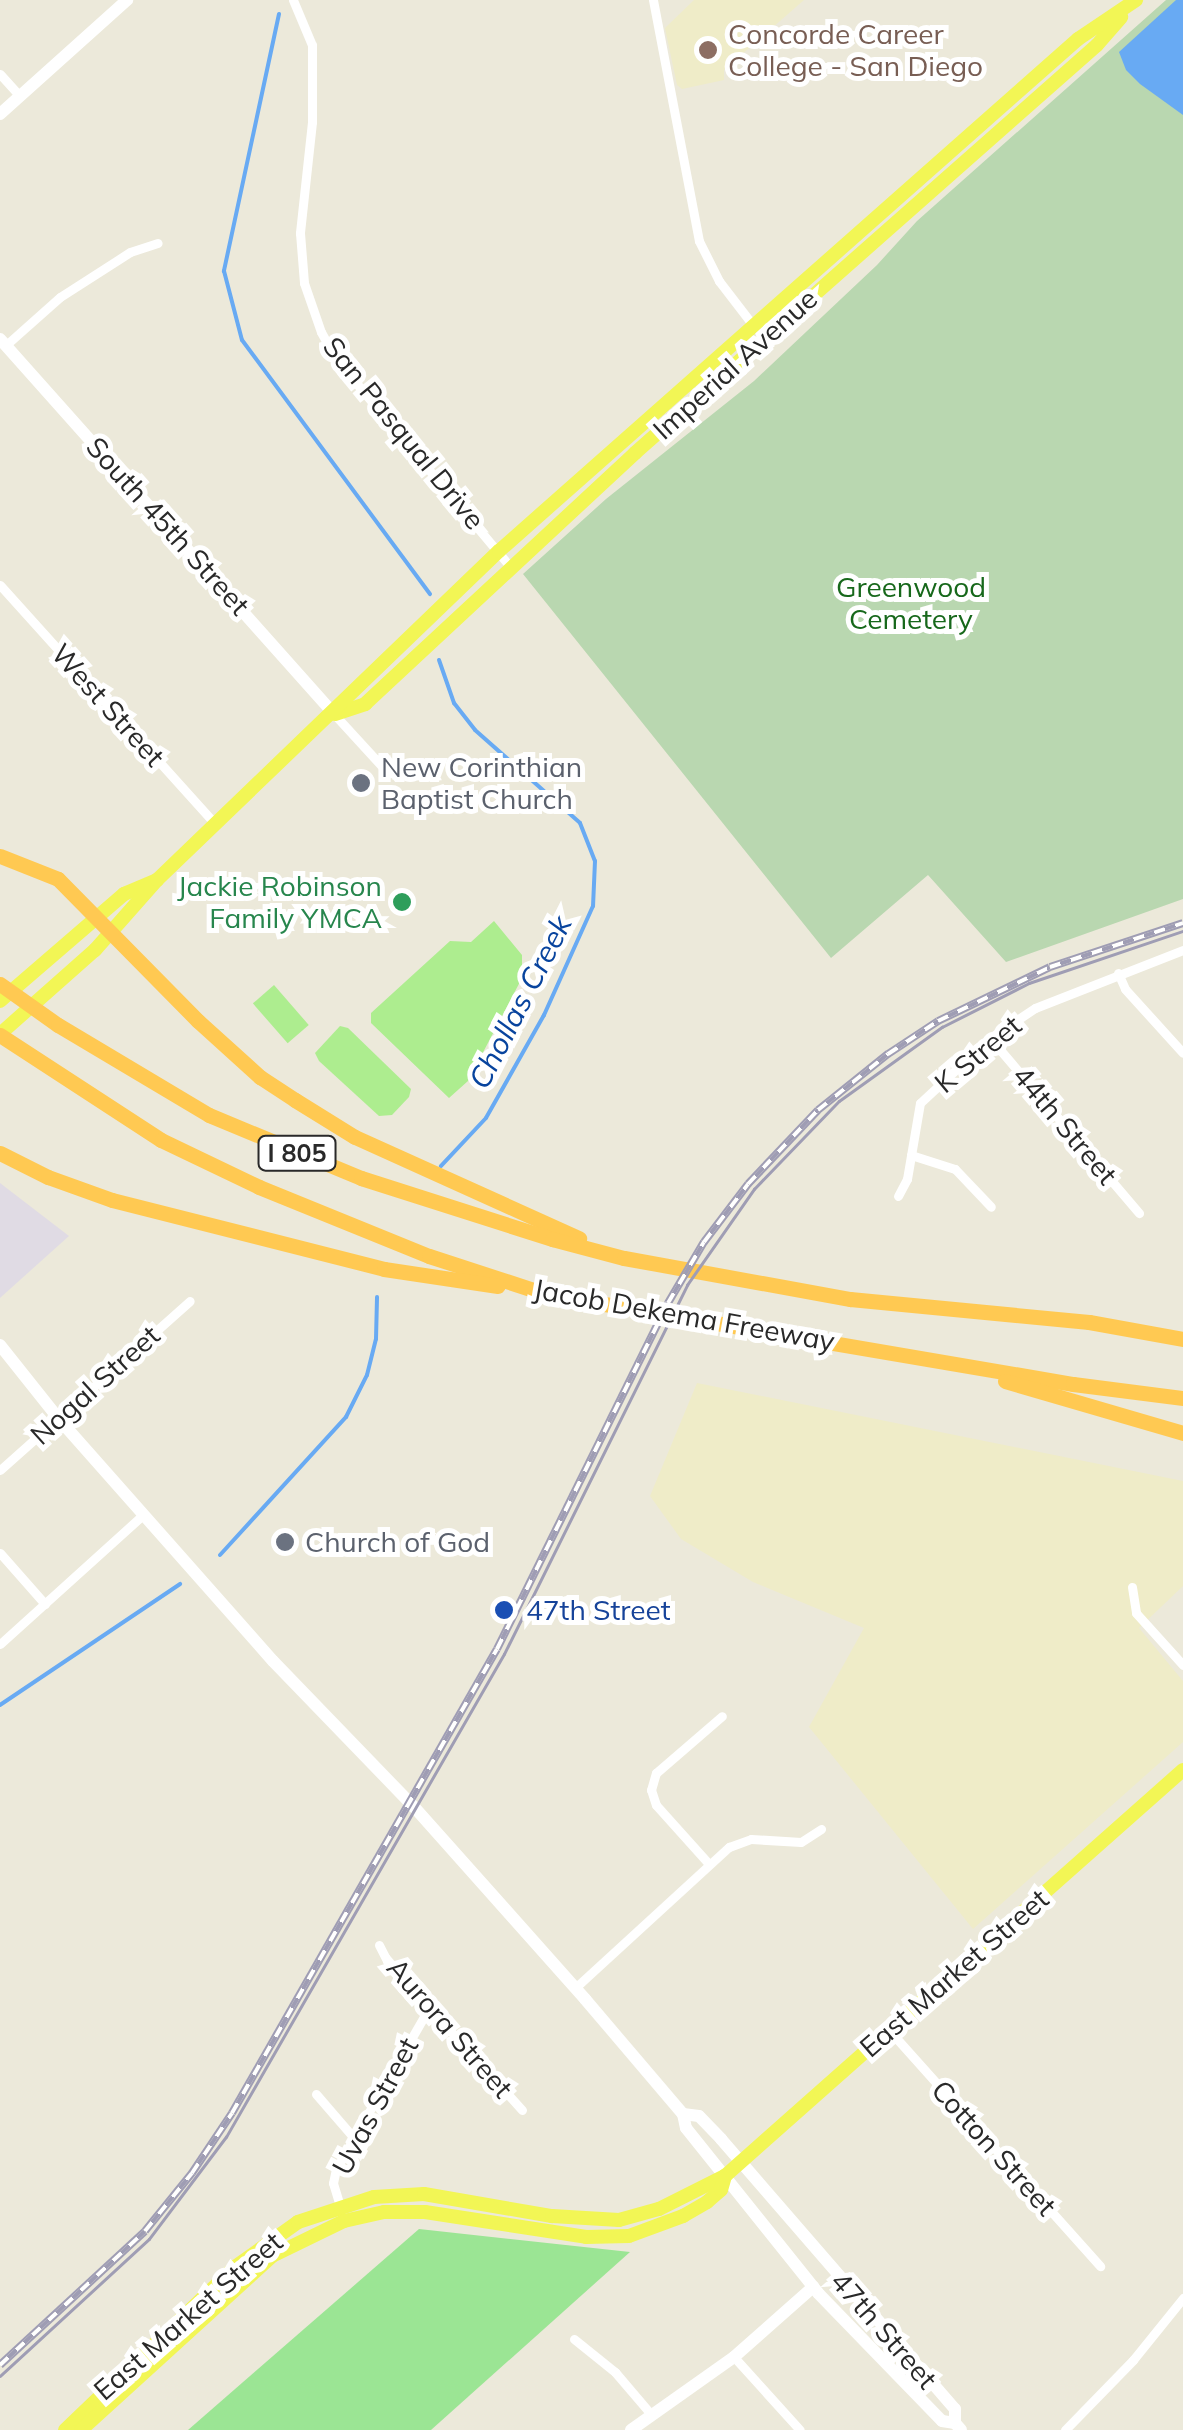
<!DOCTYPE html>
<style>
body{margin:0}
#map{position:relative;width:1183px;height:2430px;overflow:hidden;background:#ece9da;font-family:Mulish,sans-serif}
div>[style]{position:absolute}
.industrial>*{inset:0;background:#e0dbe4}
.education>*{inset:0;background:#efecc8}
.green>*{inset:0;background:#9be594}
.cemetery>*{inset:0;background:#b9d7b0}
.pitch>*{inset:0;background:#aded8f;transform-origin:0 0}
.water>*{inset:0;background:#68aaf3}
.stream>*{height:4px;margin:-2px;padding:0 2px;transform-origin:2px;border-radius:2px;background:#68aaf3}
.street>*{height:9px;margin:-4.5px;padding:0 4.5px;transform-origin:4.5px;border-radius:4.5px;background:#fff}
.secondary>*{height:12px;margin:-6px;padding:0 6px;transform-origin:6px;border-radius:6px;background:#fff}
.primary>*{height:14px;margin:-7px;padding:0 7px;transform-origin:7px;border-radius:7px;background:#f2f655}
.highway>*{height:15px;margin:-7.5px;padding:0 7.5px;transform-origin:7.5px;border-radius:7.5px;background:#ffc952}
.tram>*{height:2.5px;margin:-1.25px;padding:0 1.25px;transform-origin:1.25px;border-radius:1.25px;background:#9f9db4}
.rail>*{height:8px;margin-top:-4px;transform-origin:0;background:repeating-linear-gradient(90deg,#fff 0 11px,#9f9db4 0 22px);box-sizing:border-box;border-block:2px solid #9f9db4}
.dots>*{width:28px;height:28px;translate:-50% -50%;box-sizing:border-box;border:5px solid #fff;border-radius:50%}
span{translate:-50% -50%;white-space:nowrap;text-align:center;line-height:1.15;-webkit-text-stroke:10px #fff;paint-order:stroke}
.shield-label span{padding:2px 8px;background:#fff;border:2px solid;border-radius:8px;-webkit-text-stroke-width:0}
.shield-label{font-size:25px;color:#292929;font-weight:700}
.education-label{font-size:28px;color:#785e54}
.left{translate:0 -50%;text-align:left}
.street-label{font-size:28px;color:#292929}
.park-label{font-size:28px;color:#17681b}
.worship-label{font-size:28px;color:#5b616d}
.leisure-label{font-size:28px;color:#27864d}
.right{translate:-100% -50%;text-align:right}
.transit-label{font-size:28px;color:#164399}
.water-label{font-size:30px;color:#08449e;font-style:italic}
</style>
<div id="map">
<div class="industrial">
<div style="clip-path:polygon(0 1183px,69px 1236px,0 1298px)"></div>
</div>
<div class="education">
<div style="clip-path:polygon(694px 0,804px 0,724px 70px,724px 80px,682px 89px,677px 85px,665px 28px)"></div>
<div style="clip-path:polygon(697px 1383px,1183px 1481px,1183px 1586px,1139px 1628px,1183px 1681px,1183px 1742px,973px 1929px,809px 1727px,864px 1628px,753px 1582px,681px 1539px,650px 1496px)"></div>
</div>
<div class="green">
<div style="clip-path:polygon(419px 2229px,630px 2252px,431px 2430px,188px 2430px)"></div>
</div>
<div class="cemetery">
<div style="clip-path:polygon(1166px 0,1183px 0,1183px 899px,1006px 962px,928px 875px,831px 958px,523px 574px,606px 499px,754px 381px,877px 265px,917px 221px)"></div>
</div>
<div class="pitch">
<div style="clip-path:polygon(494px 921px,522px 955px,522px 978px,468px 1081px,449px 1098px,371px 1023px,371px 1013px,450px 941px,471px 942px)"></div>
<div style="left:274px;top:985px;width:53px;height:28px;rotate:49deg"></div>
<div style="clip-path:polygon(340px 1026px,348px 1028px,411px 1089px,409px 1097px,392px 1115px,379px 1116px,319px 1061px,315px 1053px)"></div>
</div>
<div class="water">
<div style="clip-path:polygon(1176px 0,1183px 0,1183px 115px,1140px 84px,1126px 70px,1119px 52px)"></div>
</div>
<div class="stream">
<div style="left:279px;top:14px;width:263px;rotate:102.1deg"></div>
<div style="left:224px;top:271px;width:71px;rotate:75.4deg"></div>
<div style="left:242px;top:340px;width:316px;rotate:53.5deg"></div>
<div style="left:439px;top:660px;width:46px;rotate:70.8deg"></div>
<div style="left:454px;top:703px;width:34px;rotate:52deg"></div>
<div style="left:475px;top:730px;width:140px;rotate:41.5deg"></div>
<div style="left:580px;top:823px;width:41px;rotate:68.5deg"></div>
<div style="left:595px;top:861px;width:45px;rotate:92.5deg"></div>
<div style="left:593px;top:906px;width:120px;rotate:114.2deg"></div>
<div style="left:544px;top:1015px;width:118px;rotate:119.4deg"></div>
<div style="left:486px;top:1118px;width:66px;rotate:133.2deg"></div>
<div style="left:220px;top:1555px;width:187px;rotate:-47.6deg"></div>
<div style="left:346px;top:1417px;width:47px;rotate:-63.4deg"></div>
<div style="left:367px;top:1375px;width:37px;rotate:-76deg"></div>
<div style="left:376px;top:1339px;width:42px;rotate:-88.6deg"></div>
<div style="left:0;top:1705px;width:217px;rotate:-33.9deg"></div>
</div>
<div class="street">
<div style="left:293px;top:0;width:49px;rotate:67.1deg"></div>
<div style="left:312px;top:45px;width:77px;rotate:90deg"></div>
<div style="left:312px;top:122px;width:112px;rotate:96.2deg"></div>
<div style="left:300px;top:233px;width:50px;rotate:85.4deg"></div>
<div style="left:304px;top:283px;width:52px;rotate:70.9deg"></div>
<div style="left:321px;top:332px;width:31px;rotate:61deg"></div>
<div style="left:336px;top:359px;width:270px;rotate:50deg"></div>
<div style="left:653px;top:0;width:245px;rotate:79.2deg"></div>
<div style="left:699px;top:241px;width:45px;rotate:63.4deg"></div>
<div style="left:719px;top:281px;width:54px;rotate:52.5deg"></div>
<div style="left:0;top:74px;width:30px;rotate:48deg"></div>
<div style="left:6px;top:345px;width:72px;rotate:-41.6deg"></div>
<div style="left:60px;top:297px;width:83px;rotate:-32.7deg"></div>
<div style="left:130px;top:252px;width:29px;rotate:-18deg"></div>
<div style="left:0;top:585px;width:323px;rotate:48deg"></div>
<div style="left:334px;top:714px;width:80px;rotate:47.5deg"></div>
<div style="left:388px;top:773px;width:17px;rotate:3deg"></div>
<div style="left:1118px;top:973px;width:17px;rotate:66deg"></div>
<div style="left:1125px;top:989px;width:86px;rotate:47.8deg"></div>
<div style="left:990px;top:1038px;width:230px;rotate:49.6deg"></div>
<div style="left:911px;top:1155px;width:46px;rotate:17.7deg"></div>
<div style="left:955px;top:1169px;width:52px;rotate:46.5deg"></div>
<div style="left:898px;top:1196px;width:19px;rotate:-62deg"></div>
<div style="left:907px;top:1179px;width:77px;rotate:-80.3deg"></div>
<div style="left:920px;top:1103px;width:96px;rotate:-42.9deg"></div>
<div style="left:990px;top:1038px;width:54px;rotate:-33.7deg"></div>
<div style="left:1035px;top:1008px;width:159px;rotate:-21.4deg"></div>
<div style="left:0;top:1470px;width:254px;rotate:-41.7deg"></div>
<div style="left:0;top:1553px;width:68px;rotate:48.6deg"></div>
<div style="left:1132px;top:1587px;width:26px;rotate:81deg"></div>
<div style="left:1136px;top:1613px;width:70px;rotate:47.9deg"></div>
<div style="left:0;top:1644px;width:194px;rotate:-42.1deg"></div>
<div style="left:709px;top:1864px;width:79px;rotate:-131.9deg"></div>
<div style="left:656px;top:1805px;width:16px;rotate:-108deg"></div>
<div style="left:651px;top:1790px;width:18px;rotate:-74deg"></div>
<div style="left:656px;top:1773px;width:87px;rotate:-40.8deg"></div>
<div style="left:379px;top:1945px;width:18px;rotate:63deg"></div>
<div style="left:387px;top:1961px;width:201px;rotate:47.8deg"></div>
<div style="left:575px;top:1988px;width:209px;rotate:-42.5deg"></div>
<div style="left:729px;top:1847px;width:23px;rotate:-20deg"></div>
<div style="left:751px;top:1839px;width:50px;rotate:3.4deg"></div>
<div style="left:801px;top:1842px;width:24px;rotate:-33deg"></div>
<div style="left:889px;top:2030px;width:317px;rotate:48.2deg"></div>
<div style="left:316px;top:2094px;width:58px;rotate:49.2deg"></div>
<div style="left:340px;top:2206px;width:24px;rotate:-107deg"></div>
<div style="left:333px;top:2183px;width:14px;rotate:-78deg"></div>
<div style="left:336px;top:2169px;width:186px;rotate:-60deg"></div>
<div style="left:574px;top:2339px;width:53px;rotate:38.8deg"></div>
<div style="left:615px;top:2372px;width:54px;rotate:49.5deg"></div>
<div style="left:734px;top:2357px;width:98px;rotate:47.9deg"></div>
<div style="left:1065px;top:2430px;width:98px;rotate:-45.8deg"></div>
<div style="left:1133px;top:2360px;width:80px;rotate:-51.1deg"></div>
</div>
<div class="secondary">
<div style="left:0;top:114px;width:171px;rotate:-41.9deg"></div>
<div style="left:0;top:339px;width:502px;rotate:48.31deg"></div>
<div style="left:0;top:1345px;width:93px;rotate:51.5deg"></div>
<div style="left:58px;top:1418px;width:324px;rotate:48.5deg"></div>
<div style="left:273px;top:1661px;width:204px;rotate:46deg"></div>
<div style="left:415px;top:1808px;width:256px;rotate:48.3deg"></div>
<div style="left:585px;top:1999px;width:151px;rotate:49.6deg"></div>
<div style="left:683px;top:2114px;width:14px;rotate:78deg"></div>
<div style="left:686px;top:2128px;width:211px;rotate:51.3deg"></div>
<div style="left:818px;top:2293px;width:178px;rotate:45.9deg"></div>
<div style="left:942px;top:2421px;width:13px;rotate:9deg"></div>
<div style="left:955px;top:2423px;width:9px;rotate:49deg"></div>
<div style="left:683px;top:2114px;width:16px;rotate:7deg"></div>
<div style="left:699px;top:2116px;width:32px;rotate:46deg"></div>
<div style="left:721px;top:2139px;width:357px;rotate:49.1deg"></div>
<div style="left:955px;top:2409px;width:14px;rotate:90deg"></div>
<div style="left:631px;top:2430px;width:126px;rotate:-35.3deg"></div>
<div style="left:734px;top:2357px;width:106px;rotate:-41.5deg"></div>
</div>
<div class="primary">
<div style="left:335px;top:714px;width:32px;rotate:-18deg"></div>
<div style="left:365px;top:704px;width:369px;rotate:-42.9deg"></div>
<div style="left:635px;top:453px;width:616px;rotate:-41.45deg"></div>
<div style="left:1097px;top:45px;width:37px;rotate:-49deg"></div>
<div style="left:0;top:1001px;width:164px;rotate:-40.8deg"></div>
<div style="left:124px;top:894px;width:36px;rotate:-23deg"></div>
<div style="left:0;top:1034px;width:127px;rotate:-41.5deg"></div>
<div style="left:95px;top:950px;width:94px;rotate:-48.5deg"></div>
<div style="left:157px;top:880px;width:475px;rotate:-43.9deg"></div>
<div style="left:499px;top:551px;width:773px;rotate:-41.49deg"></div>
<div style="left:1078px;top:39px;width:70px;rotate:-33.9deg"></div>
<div style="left:65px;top:2430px;width:236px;rotate:-43.8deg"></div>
<div style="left:235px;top:2267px;width:77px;rotate:-35.5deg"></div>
<div style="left:298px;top:2222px;width:80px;rotate:-18.2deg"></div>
<div style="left:374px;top:2197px;width:50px;rotate:-3.4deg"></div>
<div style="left:424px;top:2194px;width:130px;rotate:9.8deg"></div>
<div style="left:552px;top:2216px;width:67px;rotate:3.4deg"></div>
<div style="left:619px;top:2220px;width:41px;rotate:-15.4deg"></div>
<div style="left:659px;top:2209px;width:74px;rotate:-26.6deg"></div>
<div style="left:725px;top:2176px;width:612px;rotate:-41.56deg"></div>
<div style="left:81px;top:2430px;width:258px;rotate:-42.3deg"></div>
<div style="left:272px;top:2256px;width:80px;rotate:-25.9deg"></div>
<div style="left:344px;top:2221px;width:41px;rotate:-12.7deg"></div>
<div style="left:384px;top:2212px;width:41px"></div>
<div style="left:425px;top:2212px;width:163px;rotate:8.8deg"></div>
<div style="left:586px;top:2237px;width:43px;rotate:-1.3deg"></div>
<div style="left:629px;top:2236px;width:58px;rotate:-20.3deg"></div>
<div style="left:683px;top:2216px;width:28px;rotate:-30deg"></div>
<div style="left:707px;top:2202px;width:18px;rotate:-41deg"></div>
<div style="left:721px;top:2190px;width:15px;rotate:-74deg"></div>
</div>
<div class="highway">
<div style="left:0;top:856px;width:62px;rotate:21.6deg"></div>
<div style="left:58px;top:879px;width:199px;rotate:45.4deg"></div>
<div style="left:198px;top:1021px;width:84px;rotate:42.1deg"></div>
<div style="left:260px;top:1077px;width:42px;rotate:33.3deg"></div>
<div style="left:295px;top:1100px;width:70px;rotate:31.7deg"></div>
<div style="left:355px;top:1137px;width:246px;rotate:24.3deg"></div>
<div style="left:0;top:984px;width:71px;rotate:35.3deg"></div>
<div style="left:58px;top:1025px;width:176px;rotate:30.8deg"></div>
<div style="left:209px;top:1115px;width:165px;rotate:22.5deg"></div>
<div style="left:361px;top:1178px;width:201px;rotate:17.7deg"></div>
<div style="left:552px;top:1239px;width:74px;rotate:14.8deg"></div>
<div style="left:624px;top:1258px;width:230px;rotate:10.3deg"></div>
<div style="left:850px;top:1299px;width:240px;rotate:5.5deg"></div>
<div style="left:1089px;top:1322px;width:96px;rotate:10.3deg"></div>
<div style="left:0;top:1035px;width:192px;rotate:33.1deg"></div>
<div style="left:161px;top:1140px;width:109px;rotate:25.6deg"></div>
<div style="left:259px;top:1187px;width:183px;rotate:22.1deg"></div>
<div style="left:429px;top:1256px;width:123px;rotate:18deg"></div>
<div style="left:546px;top:1294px;width:535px;rotate:9.69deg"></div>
<div style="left:1073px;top:1384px;width:111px;rotate:7.3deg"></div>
<div style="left:0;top:1153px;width:54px;rotate:26.6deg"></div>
<div style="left:48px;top:1177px;width:68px;rotate:19.8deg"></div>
<div style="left:112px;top:1200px;width:281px;rotate:14.2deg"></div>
<div style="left:384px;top:1269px;width:115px;rotate:8.5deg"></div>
<div style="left:1005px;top:1381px;width:185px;rotate:16.3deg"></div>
</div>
<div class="tram">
<div style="left:0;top:2376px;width:202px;rotate:-42.6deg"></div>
<div style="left:149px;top:2239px;width:128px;rotate:-53deg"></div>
<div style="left:226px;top:2137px;width:557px;rotate:-60.08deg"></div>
<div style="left:504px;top:1654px;width:412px;rotate:-63.6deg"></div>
<div style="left:687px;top:1285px;width:117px;rotate:-55.1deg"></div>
<div style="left:754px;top:1189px;width:122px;rotate:-46deg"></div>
<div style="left:839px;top:1101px;width:127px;rotate:-35.7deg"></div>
<div style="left:942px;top:1027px;width:97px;rotate:-26.8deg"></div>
<div style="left:1029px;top:983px;width:163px;rotate:-18.7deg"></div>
</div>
<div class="rail">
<div style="left:0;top:2365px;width:197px;rotate:-42.7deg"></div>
<div style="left:145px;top:2231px;width:75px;rotate:-51deg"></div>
<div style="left:192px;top:2173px;width:72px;rotate:-56.3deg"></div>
<div style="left:232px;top:2113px;width:534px;rotate:-60.27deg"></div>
<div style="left:497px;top:1649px;width:386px;rotate:-63.7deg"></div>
<div style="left:668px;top:1303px;width:71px;rotate:-59.5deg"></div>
<div style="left:704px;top:1242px;width:73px;rotate:-52.8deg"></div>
<div style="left:748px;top:1184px;width:102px;rotate:-46.6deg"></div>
<div style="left:818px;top:1110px;width:90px;rotate:-38.7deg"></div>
<div style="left:888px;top:1054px;width:60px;rotate:-33.4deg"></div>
<div style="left:938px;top:1021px;width:124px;rotate:-25.7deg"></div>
<div style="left:1050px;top:967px;width:140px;rotate:-18.3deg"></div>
</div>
<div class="dots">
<div style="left:708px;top:50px;background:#8d6e63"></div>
<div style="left:361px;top:783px;background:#6b7280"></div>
<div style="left:402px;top:902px;background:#2e9e5b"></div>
<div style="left:285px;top:1542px;background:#6b7280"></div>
<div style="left:504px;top:1610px;background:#1a4fb4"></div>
</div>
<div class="shield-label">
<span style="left:297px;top:1153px">I 805</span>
</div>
<div class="education-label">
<span class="left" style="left:728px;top:50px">Concorde Career<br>College - San Diego</span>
</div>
<div class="street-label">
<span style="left:735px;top:364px;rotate:-42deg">Imperial Avenue</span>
<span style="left:404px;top:433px;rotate:51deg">San Pasqual Drive</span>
<span style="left:168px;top:526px;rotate:48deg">South 45th Street</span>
<span style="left:108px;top:705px;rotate:48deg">West Street</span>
<span style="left:978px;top:1054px;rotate:-40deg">K Street</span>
<span style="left:1065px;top:1125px;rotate:50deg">44th Street</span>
<span style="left:684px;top:1315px;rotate:10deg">Jacob Dekema Freeway</span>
<span style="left:95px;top:1385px;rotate:-42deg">Nogal Street</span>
<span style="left:954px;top:1973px;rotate:-41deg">East Market Street</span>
<span style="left:450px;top:2028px;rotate:49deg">Aurora Street</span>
<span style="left:375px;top:2106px;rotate:-62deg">Uvas Street</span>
<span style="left:994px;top:2148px;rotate:48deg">Cotton Street</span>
<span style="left:188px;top:2316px;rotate:-41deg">East Market Street</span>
<span style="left:884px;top:2330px;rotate:49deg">47th Street</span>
</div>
<div class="park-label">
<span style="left:911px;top:603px">Greenwood<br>Cemetery</span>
</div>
<div class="worship-label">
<span class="left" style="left:381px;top:783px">New Corinthian<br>Baptist Church</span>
<span class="left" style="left:305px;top:1542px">Church of God</span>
</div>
<div class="leisure-label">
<span class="right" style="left:382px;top:902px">Jackie Robinson<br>Family YMCA</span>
</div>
<div class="transit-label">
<span class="left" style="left:526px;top:1610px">47th Street</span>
</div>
<div class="water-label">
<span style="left:520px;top:1002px;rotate:-63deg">Chollas Creek</span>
</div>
</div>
